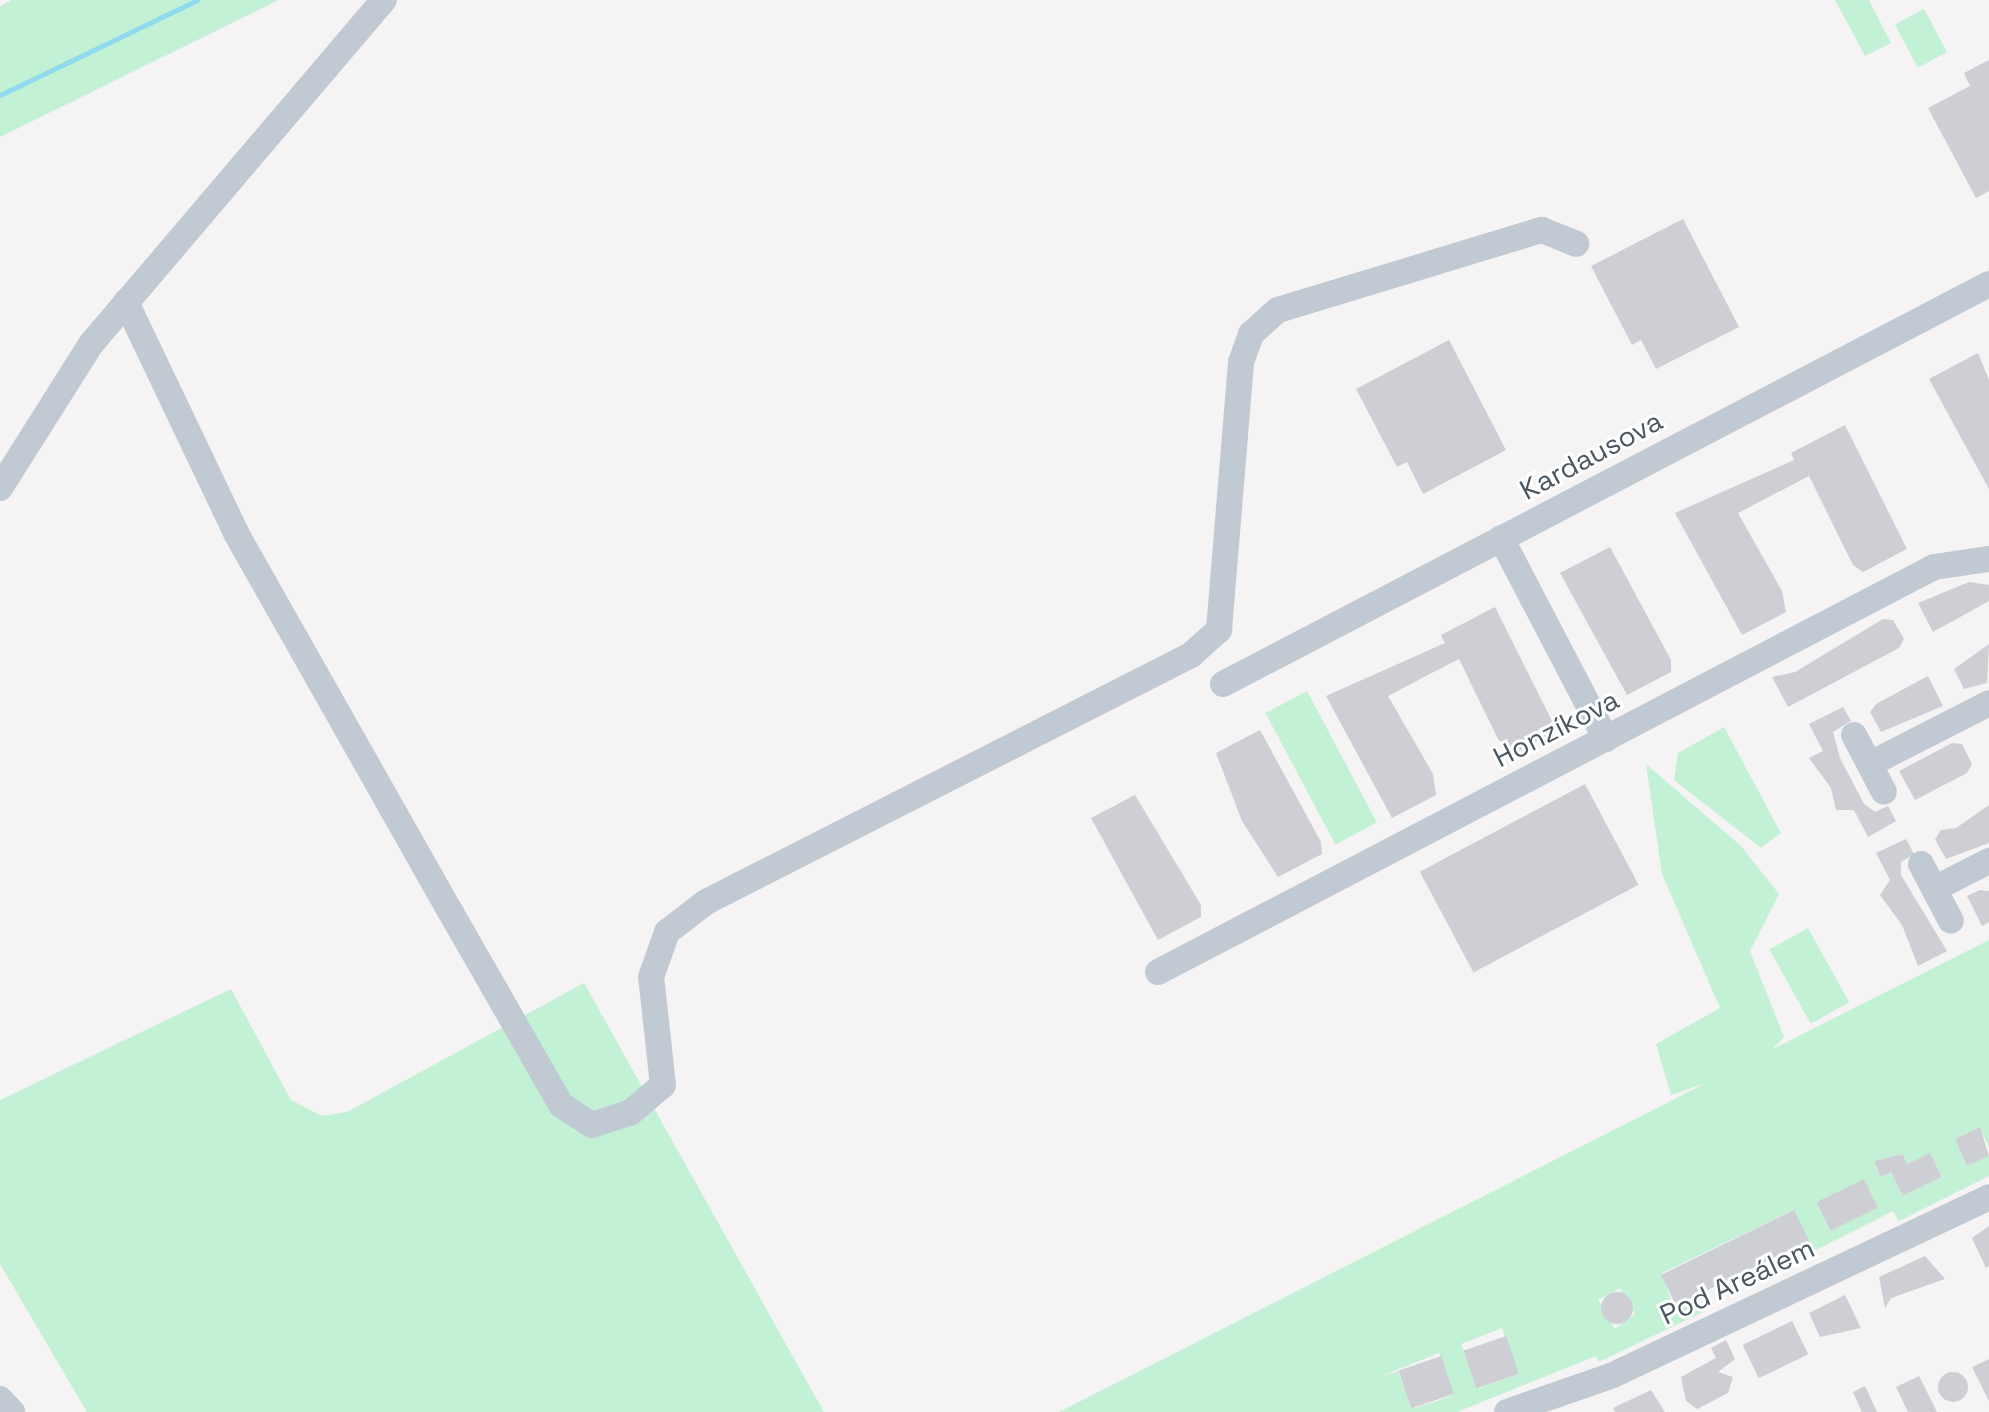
<!DOCTYPE html>
<meta charset="utf-8">
<style>
body{margin:0}
#map{position:relative;width:1989px;height:1412px;overflow:hidden;background:#f5f3f3;font-family:"Space Grotesk",sans-serif}
div>[style]{position:absolute}
.green>*{inset:0;background:#c3f1d5;transform-origin:0 0}
.stream>*{height:5px;margin:-2.5px;padding:0 2.5px;transform-origin:2.5px;border-radius:2.5px;background:#90daee}
.building>*{inset:0;background:#cdcfd5;transform-origin:0 0}
.round{border-radius:50%}
.minor>*{height:26px;margin:-13px;padding:0 13px;transform-origin:13px;border-radius:13px;background:#c1cad2}
span{translate:-50% -50%;white-space:nowrap;text-align:center;line-height:1.15;-webkit-text-stroke:6px #fff;paint-order:stroke}
.street-label{font-size:28px;color:#4a5661}
</style>
<div id="map">
<div class="green">
<div style="clip-path:polygon(11px 0,279px 0,0 137px,0 7px)"></div>
<div style="clip-path:polygon(1835px 0,1869px 0,1891px 43px,1865px 56px)"></div>
<div style="left:1924px;top:9px;width:49px;height:33px;rotate:62deg"></div>
<div style="left:1307px;top:691px;width:149px;height:47px;rotate:62deg"></div>
<div style="clip-path:polygon(1724px 727px,1781px 833px,1761px 848px,1674px 780px,1678px 753px)"></div>
<div style="clip-path:polygon(evenodd,1646px 764px,1741px 846px,1779px 894px,1750px 951px,1784px 1037px,1773px 1049px,1989px 940px,1989px 1147px,1979px 1127px,1955px 1139px,1967px 1166px,1989px 1156px,1989px 1176px,1899px 1221px,1893px 1211px,1792px 1262px,1787px 1252px,1809px 1241px,1793px 1210px,1662px 1273px,1676px 1315px,1676px 1305px,1697px 1295px,1705px 1311px,1599px 1362px,1596px 1356px,1457px 1412px,1059px 1412px,1706px 1083px,1671px 1095px,1656px 1044px,1720px 1008px,1662px 874px,1646px 764px,1930px 1153px,1942px 1177px,1903px 1196px,1891px 1172px,1881px 1177px,1874px 1161px,1903px 1154px,1907px 1164px,1930px 1153px,1646px 764px,1816px 1202px,1877px 1208px,1830px 1231px,1816px 1202px,1646px 764px,1620px 1288px,1635px 1314px,1615px 1329px,1598px 1300px,1620px 1288px,1646px 764px,1502px 1328px,1519px 1374px,1477px 1389px,1461px 1344px,1502px 1328px,1646px 764px,1439px 1353px,1454px 1394px,1443px 1399px,1412px 1409px,1398px 1371px,1376px 1378px,1439px 1353px)"></div>
<div style="left:1808px;top:928px;width:85px;height:44px;rotate:61deg"></div>
<div style="clip-path:polygon(584px 983px,824px 1412px,87px 1412px,0 1264px,0 1100px,231px 989px,291px 1100px,322px 1116px,347px 1112px)"></div>
</div>
<div class="stream">
<div style="left:0;top:95px;width:219px;rotate:-25.7deg"></div>
</div>
<div class="building">
<div style="clip-path:polygon(1989px 60px,1989px 191px,1976px 198px,1928px 108px,1970px 86px,1964px 73px)"></div>
<div style="clip-path:polygon(1683px 219px,1739px 327px,1656px 369px,1641px 340px,1632px 345px,1591px 266px)"></div>
<div style="clip-path:polygon(1449px 340px,1506px 450px,1423px 494px,1407px 462px,1397px 467px,1356px 389px)"></div>
<div style="clip-path:polygon(1978px 353px,1989px 380px,1989px 489px,1929px 379px)"></div>
<div style="clip-path:polygon(1845px 425px,1907px 549px,1863px 572px,1853px 565px,1809px 476px,1738px 513px,1782px 591px,1786px 612px,1742px 635px,1675px 513px,1794px 460px,1791px 453px)"></div>
<div style="clip-path:polygon(1610px 547px,1671px 660px,1671px 672px,1627px 695px,1560px 573px)"></div>
<div style="clip-path:polygon(1969px 582px,1989px 585px,1989px 601px,1933px 632px,1918px 603px)"></div>
<div style="clip-path:polygon(1495px 607px,1557px 731px,1513px 754px,1498px 739px,1459px 659px,1424px 677px,1388px 696px,1433px 774px,1436px 795px,1392px 818px,1326px 696px,1445px 643px,1441px 635px)"></div>
<div style="clip-path:polygon(1883px 619px,1893px 620px,1904px 639px,1899px 648px,1788px 707px,1772px 677px,1795px 672px)"></div>
<div style="clip-path:polygon(1989px 644px,1987px 683px,1964px 689px,1954px 669px)"></div>
<div style="clip-path:polygon(1928px 676px,1943px 706px,1881px 732px,1870px 712px,1876px 704px)"></div>
<div style="clip-path:polygon(1843px 707px,1851px 721px,1833px 732px,1840px 758px,1864px 804px,1875px 812px,1888px 806px,1896px 821px,1868px 837px,1854px 810px,1836px 810px,1831px 788px,1809px 758px,1823px 751px,1809px 724px)"></div>
<div style="clip-path:polygon(1260px 730px,1321px 842px,1322px 854px,1278px 877px,1242px 821px,1216px 753px)"></div>
<div style="clip-path:polygon(1952px 743px,1962px 744px,1972px 764px,1967px 773px,1915px 800px,1899px 771px)"></div>
<div style="left:1585px;top:784px;width:114px;height:187px;rotate:62deg"></div>
<div style="clip-path:polygon(1135px 795px,1201px 905px,1201px 917px,1158px 940px,1091px 818px)"></div>
<div style="clip-path:polygon(1989px 805px,1989px 843px,1946px 859px,1935px 839px,1941px 830px,1956px 828px)"></div>
<div style="clip-path:polygon(1906px 839px,1914px 854px,1901px 862px,1901px 875px,1947px 951px,1918px 966px,1902px 925px,1880px 895px,1890px 880px,1876px 853px)"></div>
<div style="clip-path:polygon(1980px 890px,1989px 891px,1989px 922px,1982px 926px,1967px 896px)"></div>
<div style="clip-path:polygon(1980px 1127px,1989px 1156px,1967px 1166px,1955px 1139px)"></div>
<div style="clip-path:polygon(1930px 1153px,1942px 1177px,1903px 1196px,1891px 1172px,1881px 1177px,1874px 1161px,1903px 1154px,1907px 1164px)"></div>
<div style="left:1864px;top:1179px;width:32px;height:53px;rotate:64deg"></div>
<div style="left:1794px;top:1210px;width:34px;height:148px;rotate:64deg"></div>
<div style="clip-path:polygon(1989px 1226px,1989px 1266px,1986px 1268px,1972px 1238px)"></div>
<div style="clip-path:polygon(1925px 1256px,1945px 1279px,1891px 1298px,1885px 1308px,1879px 1277px)"></div>
<div class="round" style="left:1601px;top:1292px;width:32px;height:32px"></div>
<div style="clip-path:polygon(1845px 1295px,1861px 1328px,1820px 1337px,1809px 1313px)"></div>
<div style="left:1792px;top:1321px;width:37px;height:55px;rotate:64deg"></div>
<div style="left:1506px;top:1336px;width:40px;height:45px;rotate:71deg"></div>
<div style="clip-path:polygon(1726px 1340px,1735px 1359px,1718px 1372px,1733px 1377px,1728px 1393px,1697px 1409px,1686px 1401px,1681px 1377px,1716px 1358px,1711px 1348px)"></div>
<div style="left:1441px;top:1356px;width:40px;height:45px;rotate:71deg"></div>
<div style="clip-path:polygon(1989px 1359px,1989px 1401px,1972px 1367px)"></div>
<div class="round" style="left:1938px;top:1372px;width:30px;height:30px"></div>
<div style="clip-path:polygon(1919px 1376px,1937px 1412px,1908px 1412px,1896px 1387px)"></div>
<div style="clip-path:polygon(1865px 1386px,1877px 1412px,1862px 1412px,1853px 1392px)"></div>
<div style="clip-path:polygon(1651px 1390px,1665px 1412px,1615px 1412px,1613px 1408px)"></div>
</div>
<div class="minor">
<div style="left:126px;top:302px;width:256px;rotate:64.5deg"></div>
<div style="left:236px;top:533px;width:434px;rotate:60.5deg"></div>
<div style="left:450px;top:911px;width:224px;rotate:60.2deg"></div>
<div style="left:561px;top:1105px;width:37px;rotate:33deg"></div>
<div style="left:592px;top:1125px;width:40px;rotate:-18deg"></div>
<div style="left:630px;top:1113px;width:43px;rotate:-40.3deg"></div>
<div style="left:663px;top:1085px;width:109px;rotate:-96.3deg"></div>
<div style="left:651px;top:977px;width:48px;rotate:-70.4deg"></div>
<div style="left:667px;top:932px;width:49px;rotate:-37.6deg"></div>
<div style="left:706px;top:902px;width:544px;rotate:-26.99deg"></div>
<div style="left:1191px;top:655px;width:38px;rotate:-42deg"></div>
<div style="left:1219px;top:630px;width:269px;rotate:-85.3deg"></div>
<div style="left:1241px;top:362px;width:30px;rotate:-70deg"></div>
<div style="left:1251px;top:334px;width:36px;rotate:-42deg"></div>
<div style="left:1278px;top:310px;width:276px;rotate:-16.9deg"></div>
<div style="left:1542px;top:230px;width:37px;rotate:22deg"></div>
<div style="left:0;top:488px;width:170px;rotate:-57.7deg"></div>
<div style="left:91px;top:344px;width:452px;rotate:-49.6deg"></div>
<div style="left:1501px;top:538px;width:227px;rotate:62.4deg"></div>
<div style="left:1223px;top:684px;width:864px;rotate:-27.57deg"></div>
<div style="left:1854px;top:735px;width:64px;rotate:62.2deg"></div>
<div style="left:1870px;top:764px;width:134px;rotate:-27.1deg"></div>
<div style="left:1921px;top:864px;width:64px;rotate:62.2deg"></div>
<div style="left:1934px;top:889px;width:62px;rotate:-27deg"></div>
<div style="left:1158px;top:972px;width:875px;rotate:-27.56deg"></div>
<div style="left:1934px;top:567px;width:56px;rotate:-8.3deg"></div>
<div style="left:0;top:1399px;width:18px;rotate:47deg"></div>
<div style="left:1507px;top:1412px;width:112px;rotate:-19.2deg"></div>
<div style="left:1613px;top:1375px;width:416px;rotate:-25.3deg"></div>
</div>
<div class="street-label">
<span style="left:1591px;top:455px;rotate:-28deg">Kardausova</span>
<span style="left:1556px;top:728px;rotate:-27deg">Honzíkova</span>
<span style="left:1737px;top:1281px;rotate:-25deg">Pod Areálem</span>
</div>
</div>
